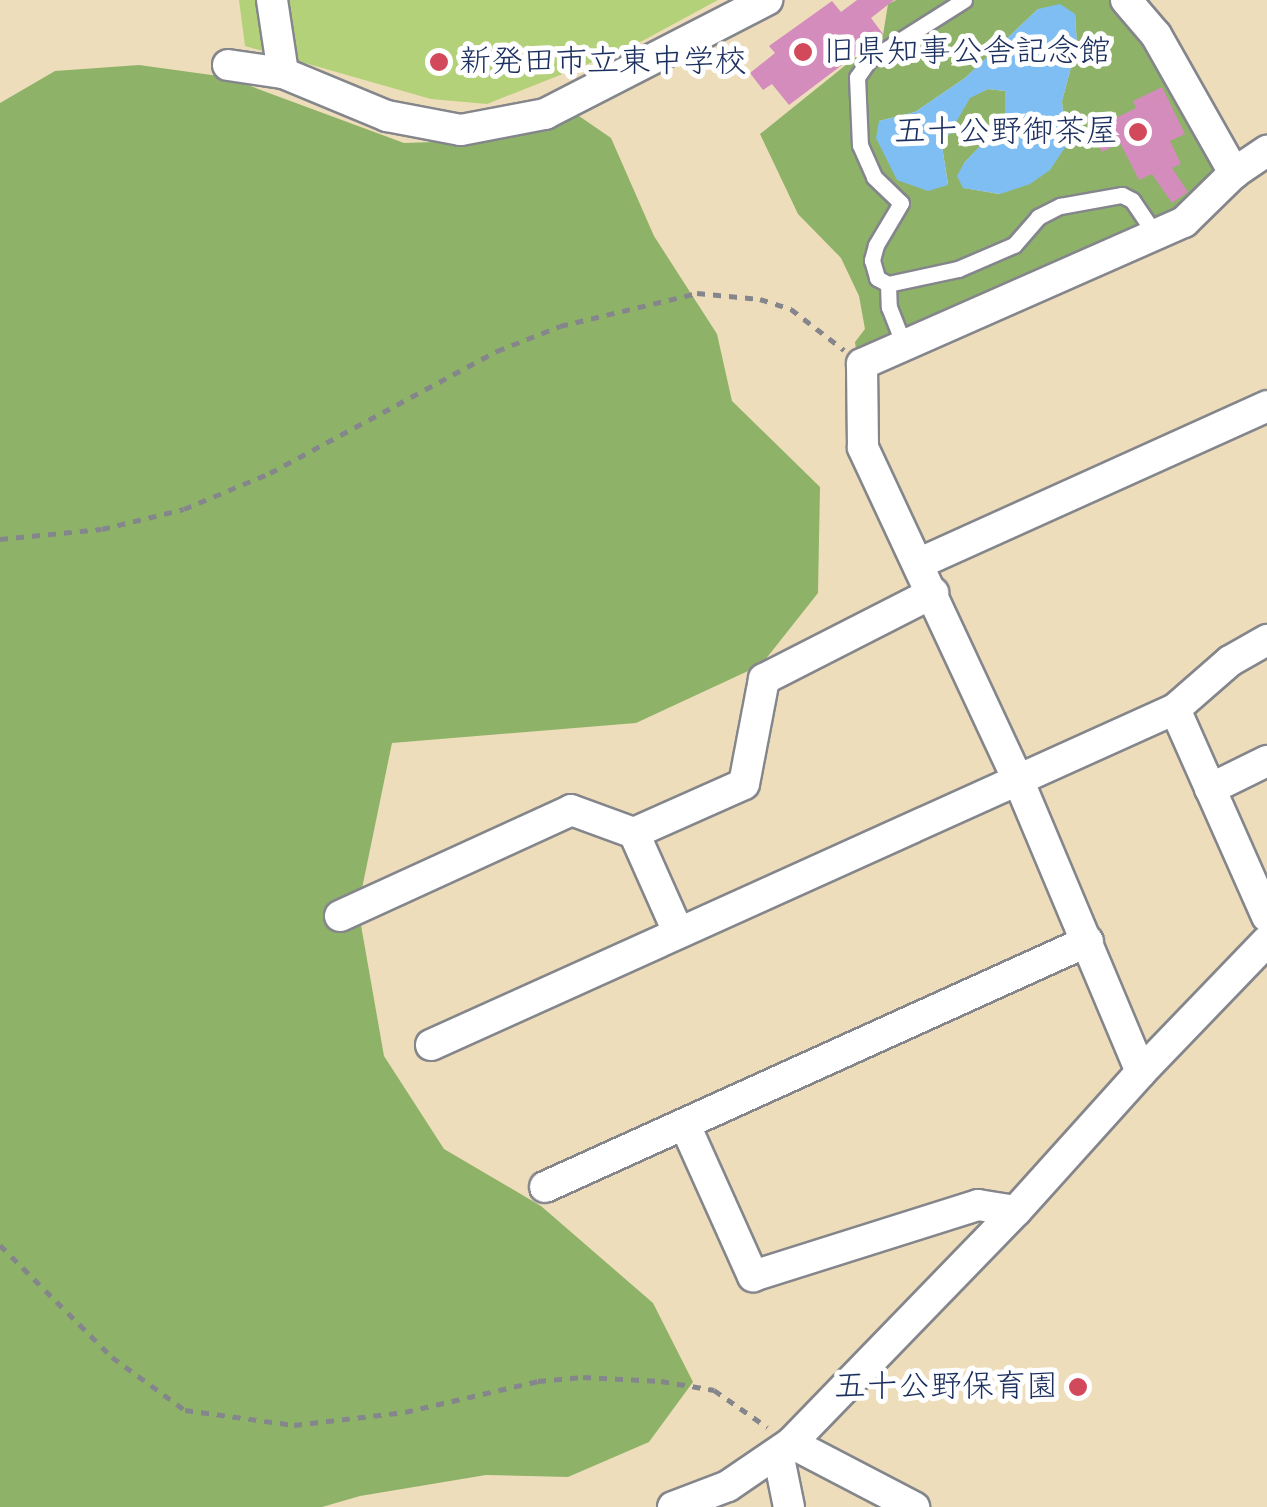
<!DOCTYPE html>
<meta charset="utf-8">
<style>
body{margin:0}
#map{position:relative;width:1267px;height:1507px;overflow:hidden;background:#edb;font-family:Mynerve,"Klee One",sans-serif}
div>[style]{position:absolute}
.green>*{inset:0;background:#b3d178}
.forest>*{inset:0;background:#8eb368}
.water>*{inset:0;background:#7fbef3}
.building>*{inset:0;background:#d38cbc}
.path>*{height:5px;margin-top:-2.5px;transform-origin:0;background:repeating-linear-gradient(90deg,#84868c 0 8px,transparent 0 16px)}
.roads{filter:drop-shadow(2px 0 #84868c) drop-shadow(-2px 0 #84868c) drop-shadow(0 2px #84868c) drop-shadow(0 -2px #84868c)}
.service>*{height:15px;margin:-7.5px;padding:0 7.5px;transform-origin:7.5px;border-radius:7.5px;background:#fff}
.minor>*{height:30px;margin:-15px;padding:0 15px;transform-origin:15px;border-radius:15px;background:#fff}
.dots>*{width:28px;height:28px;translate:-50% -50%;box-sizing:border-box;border:5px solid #fff;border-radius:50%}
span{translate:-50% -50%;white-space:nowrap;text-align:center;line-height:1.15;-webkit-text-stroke:10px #fff;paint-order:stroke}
.poi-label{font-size:32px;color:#1b2f5e}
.left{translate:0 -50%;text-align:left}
.right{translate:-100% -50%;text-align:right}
</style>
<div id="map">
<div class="green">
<div style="clip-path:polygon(239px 0,718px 0,633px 46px,487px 104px,431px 99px,245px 46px)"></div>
</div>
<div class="forest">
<div style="clip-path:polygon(evenodd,896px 0,1112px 0,1149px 43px,1219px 171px,1173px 215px,856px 350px,855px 342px,865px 329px,859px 296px,841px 258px,798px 214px,760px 134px,883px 35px,888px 4px,896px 0,1038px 9px,1075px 14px,1077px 45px,1062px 101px,1066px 146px,999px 194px,964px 188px,964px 163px,1005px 120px,1005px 91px,988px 89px,970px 97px,942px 146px,948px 184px,879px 121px,915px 112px,965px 78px,1038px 9px)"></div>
<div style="clip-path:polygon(139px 65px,226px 77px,404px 143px,496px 140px,579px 116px,611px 138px,654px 236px,717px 334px,732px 401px,820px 487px,818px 593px,761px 665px,636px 723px,392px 743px,358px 908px,384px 1056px,444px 1149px,541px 1206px,653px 1303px,693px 1382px,649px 1442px,568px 1477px,486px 1475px,360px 1496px,322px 1507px,0 1507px,0 103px,55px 71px)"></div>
</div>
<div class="water">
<div style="clip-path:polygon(1060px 4px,1075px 14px,1077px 45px,1062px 101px,1066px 146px,1050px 170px,1030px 184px,1000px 194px,963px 188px,957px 176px,964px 163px,1005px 120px,1005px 91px,988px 89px,970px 98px,942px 146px,948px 185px,928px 191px,897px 180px,876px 138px,879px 121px,915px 112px,965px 78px,1038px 9px)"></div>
</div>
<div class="building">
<div style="clip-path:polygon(857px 0,894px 0,871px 18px,883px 34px,789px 105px,772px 84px,763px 90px,750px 73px,775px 53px,769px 46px,832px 1px,841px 12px)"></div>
<div style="clip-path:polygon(1162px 87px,1185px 134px,1170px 141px,1181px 164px,1172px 168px,1188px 192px,1172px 203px,1152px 174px,1139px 180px,1120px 143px,1102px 152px,1091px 130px,1136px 108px,1133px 101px)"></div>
</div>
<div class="path">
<div style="left:0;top:539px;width:102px;rotate:-5.6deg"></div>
<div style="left:102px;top:529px;width:84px;rotate:-13.7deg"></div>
<div style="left:184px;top:509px;width:93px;rotate:-22.7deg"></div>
<div style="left:270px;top:473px;width:258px;rotate:-28.3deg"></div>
<div style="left:497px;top:351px;width:68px;rotate:-21.6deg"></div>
<div style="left:560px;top:326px;width:141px;rotate:-13.5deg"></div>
<div style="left:697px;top:293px;width:63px;rotate:5.4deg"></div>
<div style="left:760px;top:299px;width:33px;rotate:18deg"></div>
<div style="left:791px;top:309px;width:67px;rotate:37.7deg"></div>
<div style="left:0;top:1245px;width:158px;rotate:45deg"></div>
<div style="left:112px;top:1357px;width:90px;rotate:36deg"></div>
<div style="left:185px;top:1410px;width:110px;rotate:7.8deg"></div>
<div style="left:294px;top:1425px;width:112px;rotate:-6.7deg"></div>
<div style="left:405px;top:1412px;width:137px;rotate:-13.1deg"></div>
<div style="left:538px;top:1381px;width:45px;rotate:-5.1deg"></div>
<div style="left:583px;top:1377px;width:78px;rotate:2.9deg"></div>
<div style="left:661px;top:1381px;width:54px;rotate:9.6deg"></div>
<div style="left:714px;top:1390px;width:65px;rotate:34.9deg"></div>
</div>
<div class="roads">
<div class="service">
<div style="left:964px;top:0;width:112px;rotate:147.7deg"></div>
<div style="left:869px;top:60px;width:21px;rotate:125deg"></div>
<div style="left:857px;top:77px;width:68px;rotate:87.5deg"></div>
<div style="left:860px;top:145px;width:35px;rotate:66deg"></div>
<div style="left:874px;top:177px;width:37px;rotate:44deg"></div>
<div style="left:901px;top:203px;width:49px;rotate:120.8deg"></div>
<div style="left:876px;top:245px;width:16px;rotate:105deg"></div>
<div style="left:872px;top:260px;width:19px;rotate:74deg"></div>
<div style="left:877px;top:278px;width:13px;rotate:29deg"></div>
<div style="left:888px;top:284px;width:72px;rotate:-12.1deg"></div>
<div style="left:958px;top:269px;width:61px;rotate:-23.2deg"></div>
<div style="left:1014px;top:245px;width:37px;rotate:-49deg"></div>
<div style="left:1038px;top:217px;width:25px;rotate:-27deg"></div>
<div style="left:1060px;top:206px;width:63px;rotate:-10.1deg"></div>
<div style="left:1122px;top:195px;width:11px;rotate:27deg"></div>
<div style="left:1132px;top:200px;width:41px;rotate:55.9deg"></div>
<div style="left:888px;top:284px;width:23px;rotate:88deg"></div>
<div style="left:889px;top:307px;width:41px;rotate:68.5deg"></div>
</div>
<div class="minor">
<div style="left:272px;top:0;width:74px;rotate:81.4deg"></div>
<div style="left:1126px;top:0;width:46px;rotate:49.4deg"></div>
<div style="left:1156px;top:35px;width:159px;rotate:60.5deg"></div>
<div style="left:228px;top:65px;width:56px;rotate:8.3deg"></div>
<div style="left:283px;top:73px;width:113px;rotate:22.5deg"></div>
<div style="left:387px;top:116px;width:75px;rotate:10.7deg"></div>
<div style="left:461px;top:130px;width:86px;rotate:-10.8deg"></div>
<div style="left:545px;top:114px;width:250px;rotate:-27.2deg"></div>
<div style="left:920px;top:563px;width:381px;rotate:-24.3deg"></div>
<div style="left:1175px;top:709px;width:227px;rotate:66.1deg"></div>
<div style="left:1210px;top:789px;width:64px;rotate:-26.2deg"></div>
<div style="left:634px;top:833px;width:108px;rotate:66deg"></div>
<div style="left:340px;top:916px;width:254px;rotate:-24.6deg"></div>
<div style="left:571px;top:810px;width:67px;rotate:20.1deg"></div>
<div style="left:634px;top:833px;width:120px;rotate:-24deg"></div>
<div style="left:744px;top:784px;width:107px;rotate:-79.2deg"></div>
<div style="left:764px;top:679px;width:190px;rotate:-27deg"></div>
<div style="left:431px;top:1045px;width:816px;rotate:-24.3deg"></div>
<div style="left:1175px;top:709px;width:73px;rotate:-41.1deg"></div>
<div style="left:1230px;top:661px;width:43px;rotate:-29.6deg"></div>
<div style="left:1141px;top:1072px;width:317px;rotate:-112.8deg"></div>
<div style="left:1018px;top:780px;width:367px;rotate:-115deg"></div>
<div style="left:863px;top:447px;width:83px;rotate:-90.7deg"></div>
<div style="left:862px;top:364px;width:352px;rotate:-23.8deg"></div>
<div style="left:1184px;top:222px;width:70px;rotate:-44.4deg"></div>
<div style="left:1234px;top:173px;width:40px;rotate:-34deg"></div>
<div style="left:685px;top:1125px;width:166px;rotate:65.8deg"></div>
<div style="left:753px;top:1276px;width:236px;rotate:-17.5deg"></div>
<div style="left:978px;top:1205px;width:38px;rotate:9deg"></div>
<div style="left:545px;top:1187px;width:596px;rotate:-24.37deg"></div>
<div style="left:791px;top:1443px;width:139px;rotate:27.5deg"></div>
<div style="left:778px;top:1453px;width:55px;rotate:78.5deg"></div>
<div style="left:673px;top:1507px;width:59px;rotate:-20.9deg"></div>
<div style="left:728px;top:1486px;width:76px;rotate:-34.3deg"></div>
<div style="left:791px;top:1443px;width:323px;rotate:-45.9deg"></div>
<div style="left:1016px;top:1211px;width:187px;rotate:-48deg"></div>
<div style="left:1141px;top:1072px;width:182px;rotate:-46.1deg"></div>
</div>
</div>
<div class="dots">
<div style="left:803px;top:52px;background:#d1495b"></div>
<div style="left:439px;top:62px;background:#d1495b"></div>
<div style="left:1138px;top:132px;background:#d1495b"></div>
<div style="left:1078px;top:1387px;background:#d1495b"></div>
</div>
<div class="poi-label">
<span class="left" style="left:823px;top:52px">旧県知事公舎記念館</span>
<span class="left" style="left:459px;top:62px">新発田市立東中学校</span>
<span class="right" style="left:1118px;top:132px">五十公野御茶屋</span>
<span class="right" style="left:1058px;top:1387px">五十公野保育園</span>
</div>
</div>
